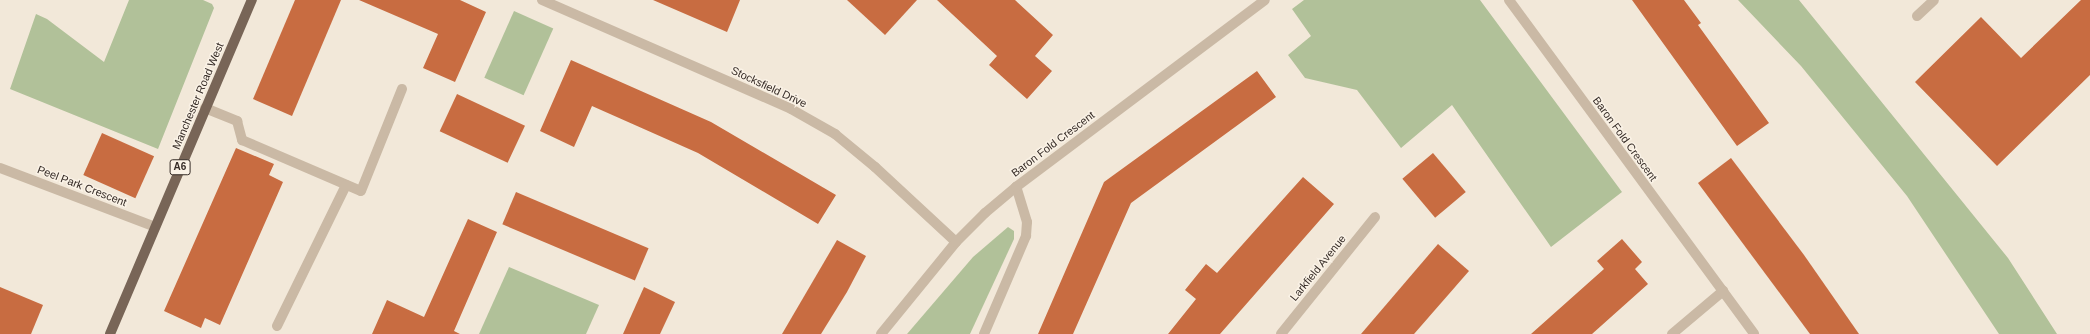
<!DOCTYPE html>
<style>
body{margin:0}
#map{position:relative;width:2090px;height:334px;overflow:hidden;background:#f2e8d9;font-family:Helvetica,sans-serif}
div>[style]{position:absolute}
.green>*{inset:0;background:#b1c199;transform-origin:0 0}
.building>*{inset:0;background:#c86c41;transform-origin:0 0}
.service>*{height:10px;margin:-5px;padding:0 5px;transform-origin:5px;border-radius:5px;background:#cab9a5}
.minor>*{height:10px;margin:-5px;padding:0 5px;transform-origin:5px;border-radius:5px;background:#cab9a5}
.primary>*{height:10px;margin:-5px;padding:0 5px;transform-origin:5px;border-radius:5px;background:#786557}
span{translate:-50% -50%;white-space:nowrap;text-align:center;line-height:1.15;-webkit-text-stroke:3px #faf2e6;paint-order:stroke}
.shield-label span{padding:1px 3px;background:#faf2e6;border:1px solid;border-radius:3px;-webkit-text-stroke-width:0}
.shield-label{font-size:10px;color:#362c27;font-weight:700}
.street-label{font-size:11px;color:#362c27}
</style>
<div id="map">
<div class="green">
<div style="clip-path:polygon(129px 0,203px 0,212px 4px,214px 8px,158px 149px,10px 89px,36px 14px,47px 19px,104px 62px)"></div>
<div style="clip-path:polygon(1304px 0,1480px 0,1622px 192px,1551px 247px,1452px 105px,1401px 148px,1357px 90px,1305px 78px,1288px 55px,1311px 36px,1292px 9px)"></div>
<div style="clip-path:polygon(1738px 0,1799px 0,2008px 258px,2057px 334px,1999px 334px,1907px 196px,1801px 66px)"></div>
<div style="left:514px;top:11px;width:43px;height:73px;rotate:24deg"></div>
<div style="clip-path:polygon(1008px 227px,1014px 231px,1014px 239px,970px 334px,907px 334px,973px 257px)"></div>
<div style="clip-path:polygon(509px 267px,599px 305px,586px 334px,479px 334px)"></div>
</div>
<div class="building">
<div style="clip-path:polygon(295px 0,341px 0,292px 116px,253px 99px)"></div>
<div style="clip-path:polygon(359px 0,460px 0,486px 12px,455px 82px,423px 68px,438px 34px)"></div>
<div style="clip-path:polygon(653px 0,740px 0,727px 32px)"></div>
<div style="clip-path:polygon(847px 0,917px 0,885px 35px)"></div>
<div style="clip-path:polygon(937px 0,1015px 0,1053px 35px,1035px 56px,1052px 71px,1027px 99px,989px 65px,997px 56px)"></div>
<div style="clip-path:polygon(1632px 0,1684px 0,1701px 23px,1698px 25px,1769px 123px,1737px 146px)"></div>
<div style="clip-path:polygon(2081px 0,2090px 0,2090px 75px,1997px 166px,1915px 82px,1981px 17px,2021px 58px)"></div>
<div style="clip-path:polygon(571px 60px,711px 122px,836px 195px,818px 224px,698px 153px,592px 106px,574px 147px,540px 131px)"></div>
<div style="clip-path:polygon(1257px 71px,1276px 97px,1131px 203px,1073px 334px,1038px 334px,1104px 182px)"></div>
<div style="left:457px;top:94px;width:75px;height:41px;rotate:25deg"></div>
<div style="left:102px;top:133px;width:57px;height:46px;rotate:24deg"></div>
<div style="clip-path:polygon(236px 148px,274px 164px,269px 175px,283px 182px,220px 325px,205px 318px,201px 328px,164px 311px)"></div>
<div style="left:1433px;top:153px;width:51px;height:40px;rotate:50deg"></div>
<div style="clip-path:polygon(1731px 158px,1804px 255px,1859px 334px,1810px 334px,1698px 183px)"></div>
<div style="clip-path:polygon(1303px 177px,1334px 204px,1220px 334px,1168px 334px,1196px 299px,1185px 290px,1206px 264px,1217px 273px)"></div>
<div style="left:516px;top:192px;width:144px;height:35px;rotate:23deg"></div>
<div style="clip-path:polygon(468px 219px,497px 232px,454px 331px,460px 334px,372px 334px,387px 300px,424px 317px)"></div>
<div style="clip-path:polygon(1622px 239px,1642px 262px,1635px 269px,1648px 284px,1592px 334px,1531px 334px,1604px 269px,1597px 261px)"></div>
<div style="clip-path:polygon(837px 240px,866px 256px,847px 292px,821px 334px,782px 334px)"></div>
<div style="clip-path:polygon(1438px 244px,1469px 271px,1414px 334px,1361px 334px)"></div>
<div style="clip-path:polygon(0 287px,43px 305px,31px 334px,0 334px)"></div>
<div style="clip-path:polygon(644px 287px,675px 302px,660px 334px,623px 334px)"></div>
</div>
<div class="service">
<div style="left:1917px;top:16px;width:23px;rotate:-43deg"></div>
<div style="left:205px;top:108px;width:35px;rotate:22deg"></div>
<div style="left:237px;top:121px;width:20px;rotate:75deg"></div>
<div style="left:242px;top:140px;width:129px;rotate:23.2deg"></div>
<div style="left:361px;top:191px;width:110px;rotate:-68.1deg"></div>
<div style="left:277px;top:326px;width:157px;rotate:-63.9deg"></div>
<div style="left:984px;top:334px;width:107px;rotate:-66.8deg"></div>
<div style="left:1026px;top:236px;width:14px;rotate:-86deg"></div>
<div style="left:1027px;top:222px;width:37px;rotate:-107deg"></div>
</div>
<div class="minor">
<div style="left:542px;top:0;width:272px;rotate:23.6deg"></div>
<div style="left:791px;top:109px;width:51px;rotate:29.6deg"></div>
<div style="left:835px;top:134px;width:52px;rotate:39.5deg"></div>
<div style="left:875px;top:167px;width:110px;rotate:42.8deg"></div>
<div style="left:1509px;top:0;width:414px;rotate:53.7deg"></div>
<div style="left:0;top:168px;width:166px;rotate:20.8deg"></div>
<div style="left:881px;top:334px;width:119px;rotate:-50.8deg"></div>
<div style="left:956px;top:242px;width:41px;rotate:-45deg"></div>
<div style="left:985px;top:213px;width:40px;rotate:-40deg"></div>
<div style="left:1016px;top:187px;width:311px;rotate:-36.9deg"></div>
<div style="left:1281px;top:334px;width:150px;rotate:-51.2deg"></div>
<div style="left:1672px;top:334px;width:67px;rotate:-40.1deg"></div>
</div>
<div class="primary">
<div style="left:110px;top:334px;width:363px;rotate:-67deg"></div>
</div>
<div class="shield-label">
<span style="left:180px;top:167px">A6</span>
</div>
<div class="street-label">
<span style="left:769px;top:87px;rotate:25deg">Stocksfield Drive</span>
<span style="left:198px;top:96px;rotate:-67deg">Manchester Road West</span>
<span style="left:1625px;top:139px;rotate:54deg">Baron Fold Crescent</span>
<span style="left:1053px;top:144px;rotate:-37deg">Baron Fold Crescent</span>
<span style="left:82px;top:186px;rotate:21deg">Peel Park Crescent</span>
<span style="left:1318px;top:268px;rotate:-51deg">Larkfield Avenue</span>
</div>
</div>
